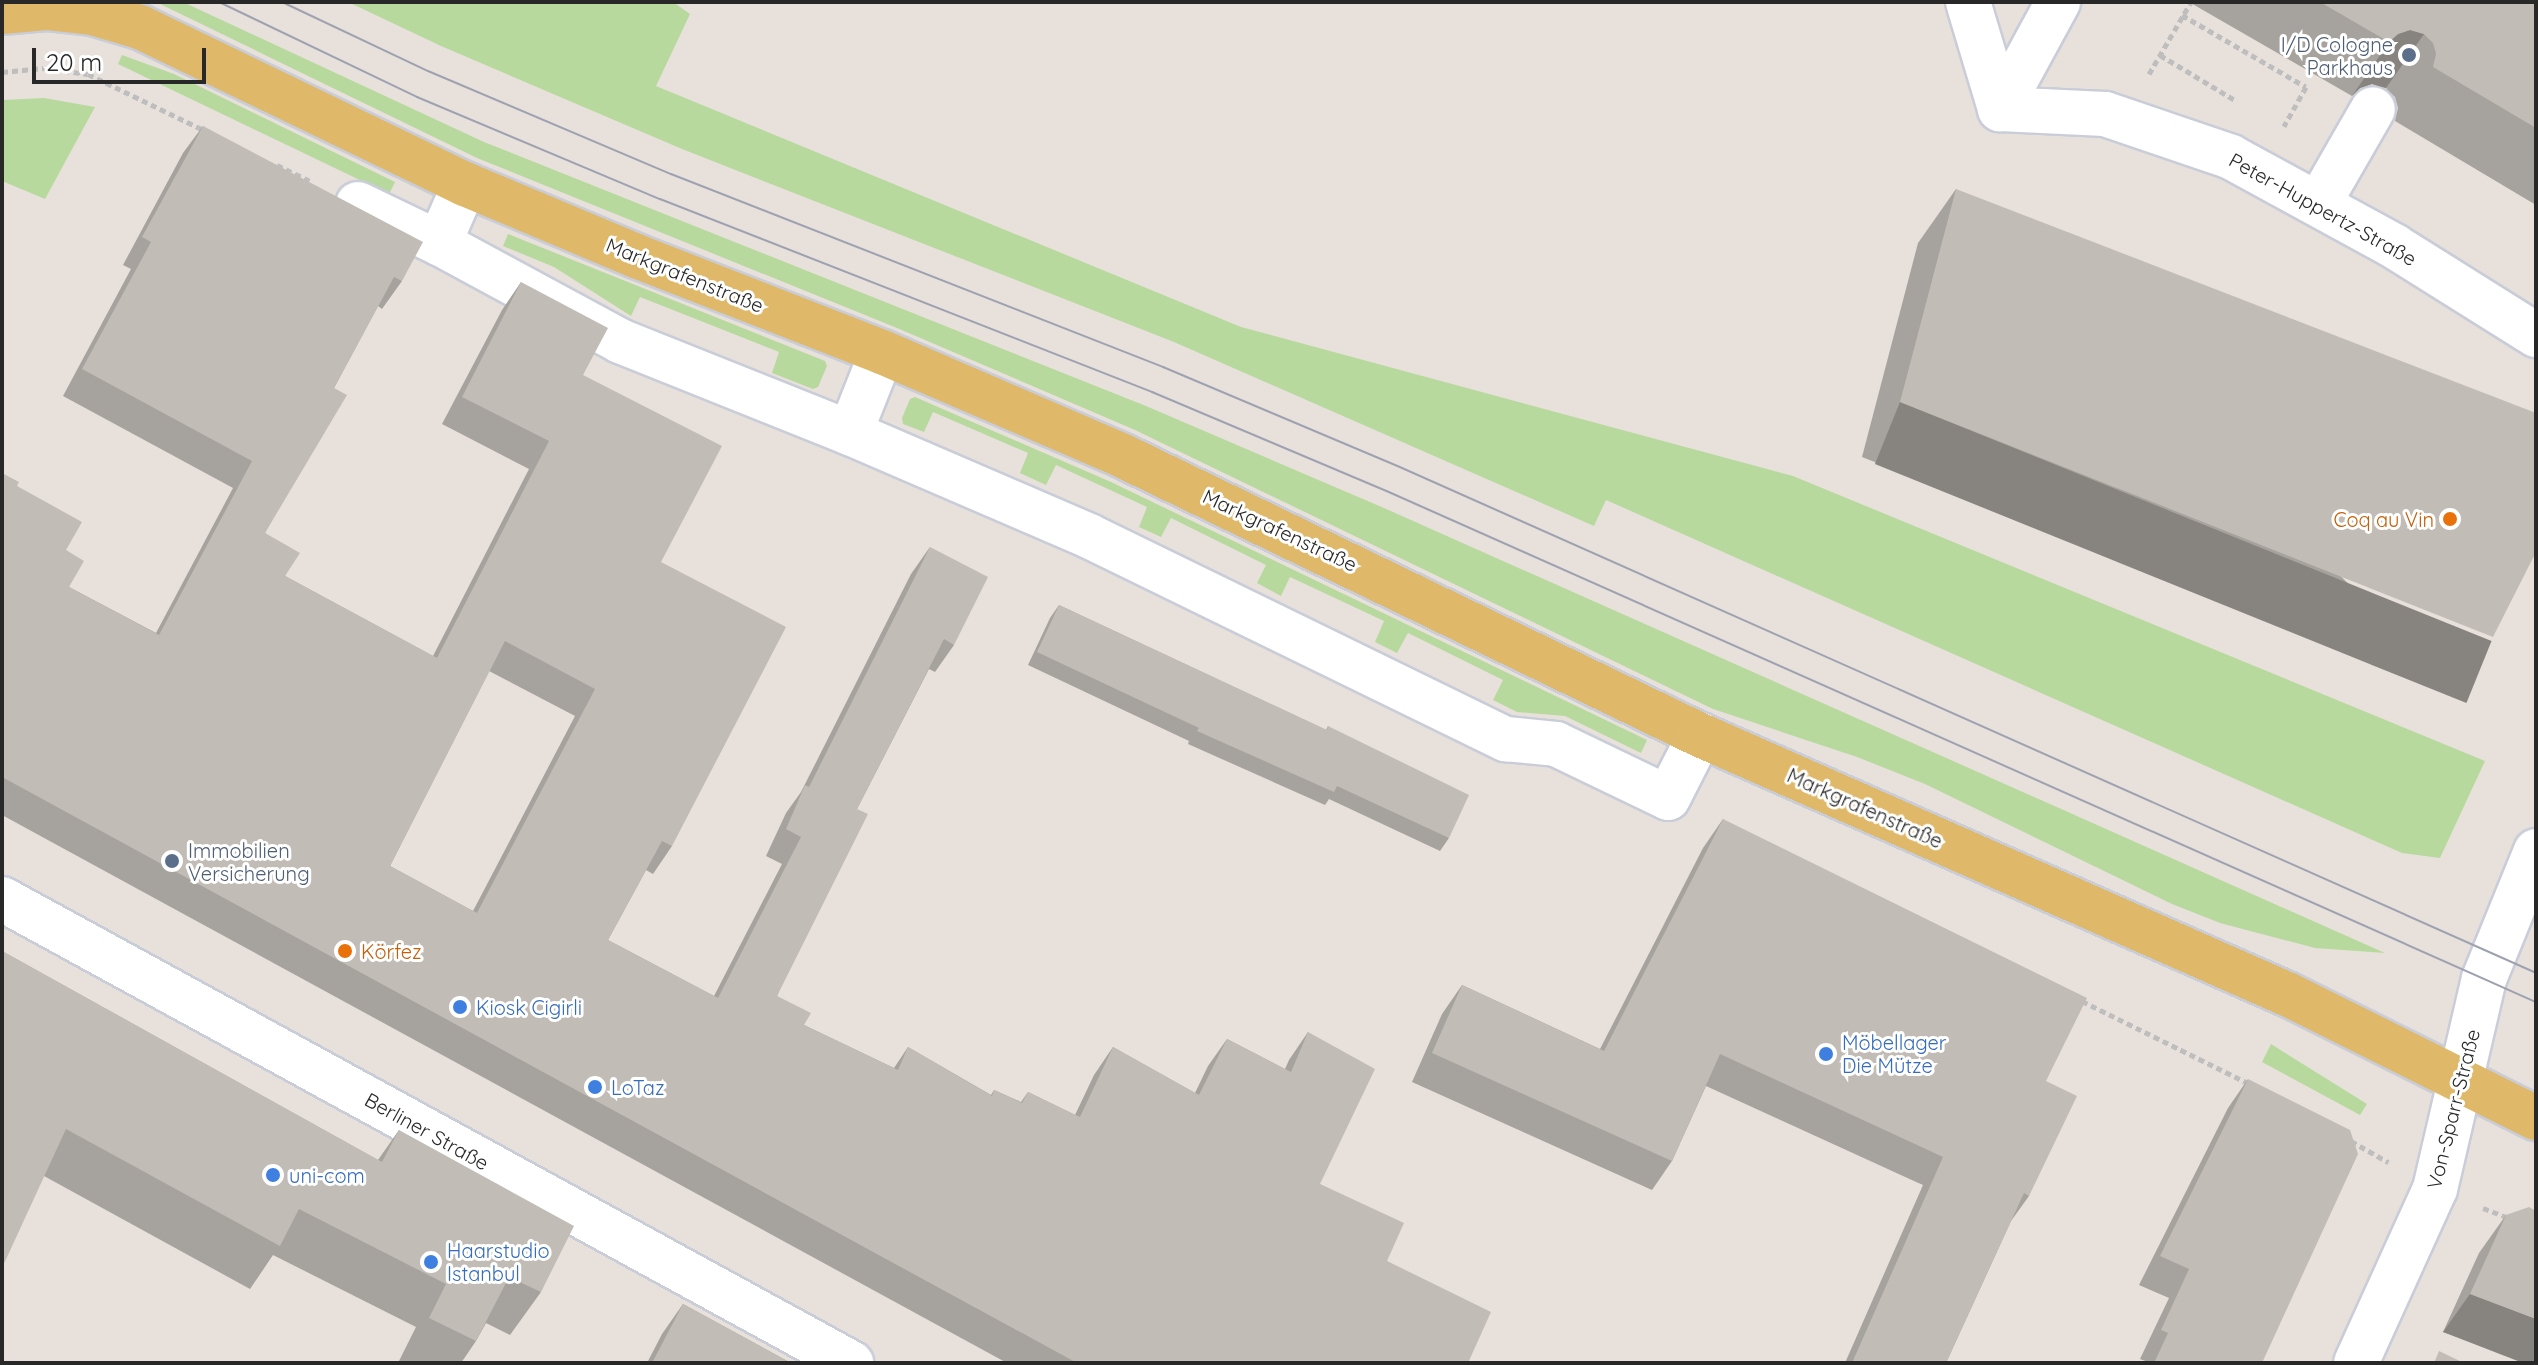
<!DOCTYPE html>
<html>
<head>
<meta charset="utf-8">
<style>
	body { margin:0 }
	#map { position:relative; width:2538px; height:1365px; overflow:hidden; background:#e8e1db; font-family:Quicksand,sans-serif }
	div>[style] { position:absolute }
	.green>* { inset:0; background:#b7d99d }
	.path>* { height:5px; margin-top:-2.5px; transform-origin:0; background:repeating-linear-gradient(90deg,#bebebe 0 6px,transparent 0 10px) }
	.roads { filter:drop-shadow(2px 0 #c9cdd8) drop-shadow(-2px 0 #c9cdd8) drop-shadow(0 2px #c9cdd8) drop-shadow(0 -2px #c9cdd8) }
	.minor>* { height:44px; margin:-22px; padding:0 22px; transform-origin:22px; border-radius:22px; background:#fff }
	.major>* { height:44px; margin:-22px; padding:0 22px; transform-origin:22px; border-radius:22px; background:#dfb969 }
	.tram>* { height:2px; margin:-1px; padding:0 1px; transform-origin:1px; border-radius:1px; background:#9ea2b0 }
	.wall>* { inset:0; background:#a6a29d }
	.shaded-wall>* { inset:0; background:#87847f; transform-origin:0 0 }
	.building>* { inset:0; background:#c1bcb6 }
	.dots>* { width:22px; height:22px; translate:-50% -50%; box-sizing:border-box; border:4px solid #fff; border-radius:50% }
	span { translate:-50% -50%; white-space:nowrap; text-align:center; line-height:1.15; -webkit-text-stroke:6px #fff; paint-order:stroke }
	.service-label { font-size:20px; color:#4e5e75 }
	.right { translate:-100% -50%; text-align:right }
	.left { translate:0 -50%; text-align:left }
	.street-label { font-size:20px; color:#282828 }
	.food-label { font-size:20px; color:#c56008 }
	.shop-label { font-size:20px; color:#366cbe }
	.frame { position:absolute; inset:0; border:4px solid #282828; pointer-events:none }
	.scale { position:absolute; left:32px; top:48px; width:174px; height:36px; box-sizing:border-box; border:4px solid #282828; border-top:0; padding-left:10px; font-size:24px; line-height:28px; white-space:nowrap; color:#282828; -webkit-text-stroke:6px #fff; paint-order:stroke }
</style>
</head>
<body>
<div id="map">
	<div class="green">
		<i style="clip-path:polygon(156px 2px,183px 2px,484px 142px,1146px 406px,1384px 508px,2385px 953px,2315px 948px,2220px 923px,2172px 904px,1925px 784px,1857px 757px,1713px 709px,1135px 430px,897px 328px,477px 158px)"></i>
		<i style="clip-path:polygon(348px 2px,673px 2px,690px 14px,656px 86px,1241px 327px,1793px 476px,2485px 761px,2440px 858px,2402px 853px,1606px 500px,1594px 526px,1174px 342px,682px 149px,441px 46px)"></i>
		<i style="clip-path:polygon(122px 55px,174px 74px,395px 182px,389px 194px,118px 64px)"></i>
		<i style="clip-path:polygon(44px 98px,95px 107px,45px 199px,2px 181px,2px 100px)"></i>
		<i style="clip-path:polygon(508px 234px,825px 361px,827px 366px,818px 387px,813px 389px,772px 373px,779px 352px,640px 297px,631px 316px,554px 267px,503px 246px)"></i>
		<i style="clip-path:polygon(915px 397px,1111px 482px,1647px 740px,1641px 753px,1565px 716px,1517px 712px,1493px 700px,1503px 680px,1408px 633px,1397px 653px,1375px 642px,1384px 621px,1290px 577px,1281px 596px,1257px 583px,1266px 565px,1171px 518px,1161px 537px,1139px 527px,1147px 507px,1056px 465px,1046px 485px,1020px 473px,1028px 453px,933px 412px,924px 432px,903px 424px,902px 418px,910px 399px)"></i>
		<i style="clip-path:polygon(2271px 1044px,2367px 1104px,2360px 1115px,2262px 1062px)"></i>
	</div>
	<div class="path">
		<i style="left:2182px;top:15px;width:143px;rotate:30.1deg"></i>
		<i style="left:2306px;top:87px;width:45px;rotate:119.4deg"></i>
		<i style="left:2160px;top:55px;width:87px;rotate:31deg"></i>
		<i style="left:2px;top:72px;width:42px;rotate:-5.4deg"></i>
		<i style="left:44px;top:68px;width:44px;rotate:7.8deg"></i>
		<i style="left:88px;top:74px;width:129px;rotate:25.8deg"></i>
		<i style="left:2149px;top:74px;width:83px;rotate:-59.7deg"></i>
		<i style="left:277px;top:165px;width:39px;rotate:26deg"></i>
		<i style="left:2082px;top:1001px;width:190px;rotate:26.3deg"></i>
		<i style="left:2351px;top:1141px;width:43px;rotate:29.6deg"></i>
		<i style="left:2483px;top:1208px;width:30px;rotate:21deg"></i>
	</div>
	<div class="roads">
		<div class="minor">
			<i style="left:1968px;top:2px;width:112px;rotate:73.3deg"></i>
			<i style="left:2000px;top:109px;width:105px;rotate:2.7deg"></i>
			<i style="left:2105px;top:114px;width:133px;rotate:18.8deg"></i>
			<i style="left:2231px;top:157px;width:186px;rotate:28.6deg"></i>
			<i style="left:2394px;top:246px;width:168px;rotate:32.1deg"></i>
			<i style="left:2000px;top:109px;width:122px;rotate:-61.5deg"></i>
			<i style="left:2319px;top:203px;width:108px;rotate:-60.1deg"></i>
			<i style="left:358px;top:204px;width:90px;rotate:25.7deg"></i>
			<i style="left:439px;top:243px;width:206px;rotate:28.4deg"></i>
			<i style="left:620px;top:341px;width:248px;rotate:21.8deg"></i>
			<i style="left:850px;top:433px;width:260px;rotate:23.3deg"></i>
			<i style="left:1089px;top:536px;width:464px;rotate:26deg"></i>
			<i style="left:1506px;top:739px;width:50px;rotate:5.7deg"></i>
			<i style="left:1556px;top:744px;width:124px;rotate:25.7deg"></i>
			<i style="left:1668px;top:798px;width:71px;rotate:-63.1deg"></i>
			<i style="left:439px;top:243px;width:64px;rotate:-66.2deg"></i>
			<i style="left:850px;top:433px;width:87px;rotate:-68.4deg"></i>
			<i style="left:2px;top:899px;width:968px;rotate:28.66deg"></i>
			<i style="left:2356px;top:1363px;width:191px;rotate:-65.6deg"></i>
			<i style="left:2435px;top:1189px;width:216px;rotate:-76.9deg"></i>
			<i style="left:2484px;top:979px;width:138px;rotate:-67.9deg"></i>
		</div>
		<div class="major">
			<i style="left:2px;top:12px;width:44px;rotate:-5.2deg"></i>
			<i style="left:46px;top:8px;width:46px;rotate:6.2deg"></i>
			<i style="left:92px;top:13px;width:50px;rotate:16.3deg"></i>
			<i style="left:140px;top:27px;width:361px;rotate:25.8deg"></i>
			<i style="left:465px;top:184px;width:186px;rotate:22.8deg"></i>
			<i style="left:636px;top:256px;width:264px;rotate:21.3deg"></i>
			<i style="left:882px;top:352px;width:262px;rotate:23.3deg"></i>
			<i style="left:1123px;top:456px;width:641px;rotate:25.81deg"></i>
			<i style="left:1700px;top:735px;width:644px;rotate:23.82deg"></i>
			<i style="left:2289px;top:995px;width:276px;rotate:26.5deg"></i>
		</div>
	</div>
	<div class="tram">
		<i style="left:219px;top:2px;width:220px;rotate:25.6deg"></i>
		<i style="left:417px;top:97px;width:264px;rotate:22.8deg"></i>
		<i style="left:660px;top:199px;width:529px;rotate:21.42deg"></i>
		<i style="left:1152px;top:392px;width:259px;rotate:22.9deg"></i>
		<i style="left:1391px;top:493px;width:1253px;rotate:23.97deg"></i>
		<i style="left:282px;top:2px;width:161px;rotate:25.3deg"></i>
		<i style="left:428px;top:71px;width:264px;rotate:23deg"></i>
		<i style="left:671px;top:174px;width:529px;rotate:21.42deg"></i>
		<i style="left:1163px;top:367px;width:259px;rotate:22.9deg"></i>
		<i style="left:1402px;top:468px;width:1241px;rotate:24deg"></i>
	</div>
	<div class="wall">
		<i style="clip-path:polygon(2189px 2px,2536px 2px,2536px 205px,2395px 121px,2398px 108px,2395px 97px,2386px 88px,2372px 84px,2360px 88px,2352px 96px)"></i>
		<i style="clip-path:polygon(evenodd,203px 126px,402px 281px,382px 309px,378px 306px,334px 388px,265px 533px,285px 576px,433px 656px,529px 469px,442px 424px,502px 310px,521px 282px,583px 375px,661px 562px,672px 846px,653px 874px,646px 870px,608px 940px,714px 996px,782px 864px,766px 856px,786px 813px,801px 792px,911px 574px,930px 547px,954px 645px,935px 672px,929px 669px,857px 809px,777px 996px,804px 1025px,894px 1068px,908px 1047px,991px 1095px,994px 1090px,1021px 1102px,1028px 1092px,1075px 1115px,1094px 1075px,1113px 1047px,1195px 1093px,1208px 1066px,1227px 1039px,1285px 1069px,1289px 1060px,1308px 1032px,1320px 1184px,1387px 1261px,1468px 1363px,1007px 1363px,2px 815px,2px 473px,17px 486px,66px 550px,69px 587px,156px 633px,233px 488px,63px 396px,131px 269px,123px 265px,183px 153px,203px 126px,489px 671px,575px 716px,473px 911px,390px 866px,489px 671px)"></i>
		<i style="clip-path:polygon(1956px 189px,2455px 691px,1862px 457px,1918px 243px)"></i>
		<i style="clip-path:polygon(1059px 605px,1326px 730px,1328px 726px,1449px 838px,1440px 851px,1329px 799px,1325px 805px,1188px 744px,1189px 741px,1028px 665px,1050px 618px)"></i>
		<i style="clip-path:polygon(1723px 819px,2046px 1081px,2029px 1196px,2011px 1221px,1946px 1363px,1845px 1363px,1923px 1185px,1706px 1086px,1672px 1161px,1652px 1190px,1412px 1082px,1442px 1014px,1462px 985px,1600px 1049px,1703px 848px)"></i>
		<i style="clip-path:polygon(2px 951px,378px 1160px,399px 1130px,541px 1292px,510px 1335px,486px 1323px,476px 1341px,461px 1363px,403px 1363px,399px 1361px,416px 1327px,273px 1255px,250px 1289px,44px 1176px)"></i>
		<i style="clip-path:polygon(2248px 1079px,2262px 1363px,2147px 1363px,2148px 1362px,2140px 1359px,2169px 1298px,2139px 1285px,2228px 1108px)"></i>
		<i style="clip-path:polygon(2536px 1211px,2536px 1362px,2535px 1363px,2443px 1332px,2479px 1253px,2506px 1215px)"></i>
		<i style="clip-path:polygon(683px 1304px,791px 1363px,647px 1363px,662px 1334px)"></i>
	</div>
	<div class="shaded-wall">
		<i style="clip-path:polygon(2410px 30px,2424px 34px,2386px 88px,2372px 84px,2360px 88px,2352px 96px,2389px 42px,2398px 34px)"></i>
		<i style="left:1900px;top:402px;width:638px;height:67px;rotate:22deg"></i>
		<i style="clip-path:polygon(2470px 1294px,2536px 1319px,2536px 1362px,2535px 1363px,2523px 1363px,2443px 1332px)"></i>
	</div>
	<div class="building">
		<i style="clip-path:polygon(2320px 2px,2536px 2px,2536px 128px,2433px 67px,2436px 54px,2433px 43px,2424px 34px,2410px 30px,2398px 34px,2389px 42px)"></i>
		<i style="clip-path:polygon(evenodd,203px 126px,423px 242px,402px 281px,394px 277px,334px 388px,347px 395px,265px 533px,300px 553px,285px 576px,437px 658px,549px 441px,462px 397px,521px 282px,608px 328px,583px 375px,722px 446px,661px 562px,786px 627px,672px 846px,662px 841px,608px 940px,718px 998px,801px 837px,786px 829px,805px 785px,809px 787px,930px 547px,988px 577px,954px 645px,944px 639px,857px 809px,868px 814px,777px 996px,811px 1013px,804px 1025px,898px 1070px,908px 1047px,992px 1096px,994px 1090px,1022px 1103px,1028px 1092px,1080px 1117px,1113px 1047px,1199px 1095px,1227px 1039px,1291px 1072px,1308px 1032px,1375px 1069px,1320px 1184px,1404px 1223px,1387px 1261px,1491px 1312px,1468px 1363px,1077px 1363px,2px 777px,2px 473px,19px 482px,17px 486px,82px 522px,66px 550px,84px 561px,69px 587px,159px 635px,252px 461px,82px 369px,151px 242px,142px 237px,203px 126px,505px 641px,595px 689px,477px 913px,390px 866px,505px 641px)"></i>
		<i style="clip-path:polygon(1956px 189px,2536px 413px,2536px 552px,2493px 637px,1900px 402px)"></i>
		<i style="clip-path:polygon(1059px 605px,1327px 730px,1328px 726px,1469px 795px,1449px 838px,1337px 786px,1334px 792px,1197px 731px,1199px 728px,1037px 652px)"></i>
		<i style="clip-path:polygon(1723px 819px,2087px 998px,2046px 1081px,2077px 1096px,2029px 1196px,2024px 1193px,1946px 1363px,1852px 1363px,1943px 1157px,1720px 1054px,1672px 1161px,1432px 1053px,1462px 985px,1604px 1051px)"></i>
		<i style="clip-path:polygon(2px 951px,382px 1162px,399px 1130px,574px 1226px,541px 1292px,509px 1277px,476px 1341px,429px 1318px,446px 1284px,299px 1209px,280px 1246px,66px 1129px,2px 1268px)"></i>
		<i style="clip-path:polygon(2248px 1079px,2350px 1130px,2358px 1154px,2262px 1363px,2154px 1363px,2168px 1333px,2161px 1330px,2189px 1269px,2160px 1256px)"></i>
		<i style="clip-path:polygon(2529px 1207px,2536px 1211px,2536px 1319px,2470px 1294px,2506px 1215px)"></i>
		<i style="clip-path:polygon(683px 1304px,791px 1363px,652px 1363px)"></i>
		<i style="clip-path:polygon(2439px 1351px,2464px 1363px,2434px 1363px)"></i>
	</div>
	<div class="dots">
		<i style="left:2409px;top:55px;background:#5c6f8a"></i>
		<i style="left:2450px;top:519px;background:#e8710a"></i>
		<i style="left:172px;top:861px;background:#5c6f8a"></i>
		<i style="left:345px;top:951px;background:#e8710a"></i>
		<i style="left:460px;top:1007px;background:#3f7fe0"></i>
		<i style="left:1826px;top:1054px;background:#3f7fe0"></i>
		<i style="left:595px;top:1087px;background:#3f7fe0"></i>
		<i style="left:273px;top:1175px;background:#3f7fe0"></i>
		<i style="left:431px;top:1262px;background:#3f7fe0"></i>
	</div>
	<div class="service-label">
		<span class="right" style="left:2393px;top:56px">I/D Cologne<br>Parkhaus</span>
		<span class="left" style="left:188px;top:862px">Immobilien<br>Versicherung</span>
	</div>
	<div class="street-label">
		<span style="left:2323px;top:209px;rotate:29deg">Peter-Huppertz-Straße</span>
		<span style="left:685px;top:275px;rotate:22deg">Markgrafenstraße</span>
		<span style="left:1280px;top:530px;rotate:25deg">Markgrafenstraße</span>
		<span style="left:1865px;top:808px;rotate:24deg">Markgrafenstraße</span>
		<span style="left:2453px;top:1109px;rotate:-76deg">Von-Sparr-Straße</span>
		<span style="left:427px;top:1131px;rotate:29deg">Berliner Straße</span>
	</div>
	<div class="food-label">
		<span class="right" style="left:2434px;top:519px">Coq au Vin</span>
		<span class="left" style="left:361px;top:951px">Körfez</span>
	</div>
	<div class="shop-label">
		<span class="left" style="left:476px;top:1007px">Kiosk Cigirli</span>
		<span class="left" style="left:1842px;top:1054px">Möbellager<br>Die Mütze</span>
		<span class="left" style="left:611px;top:1087px">LoTaz</span>
		<span class="left" style="left:289px;top:1175px">uni-com</span>
		<span class="left" style="left:447px;top:1262px">Haarstudio<br>Istanbul</span>
	</div>
	<div class="frame"></div>
	<div class="scale">20 m</div>
</div>
</body>
</html>
